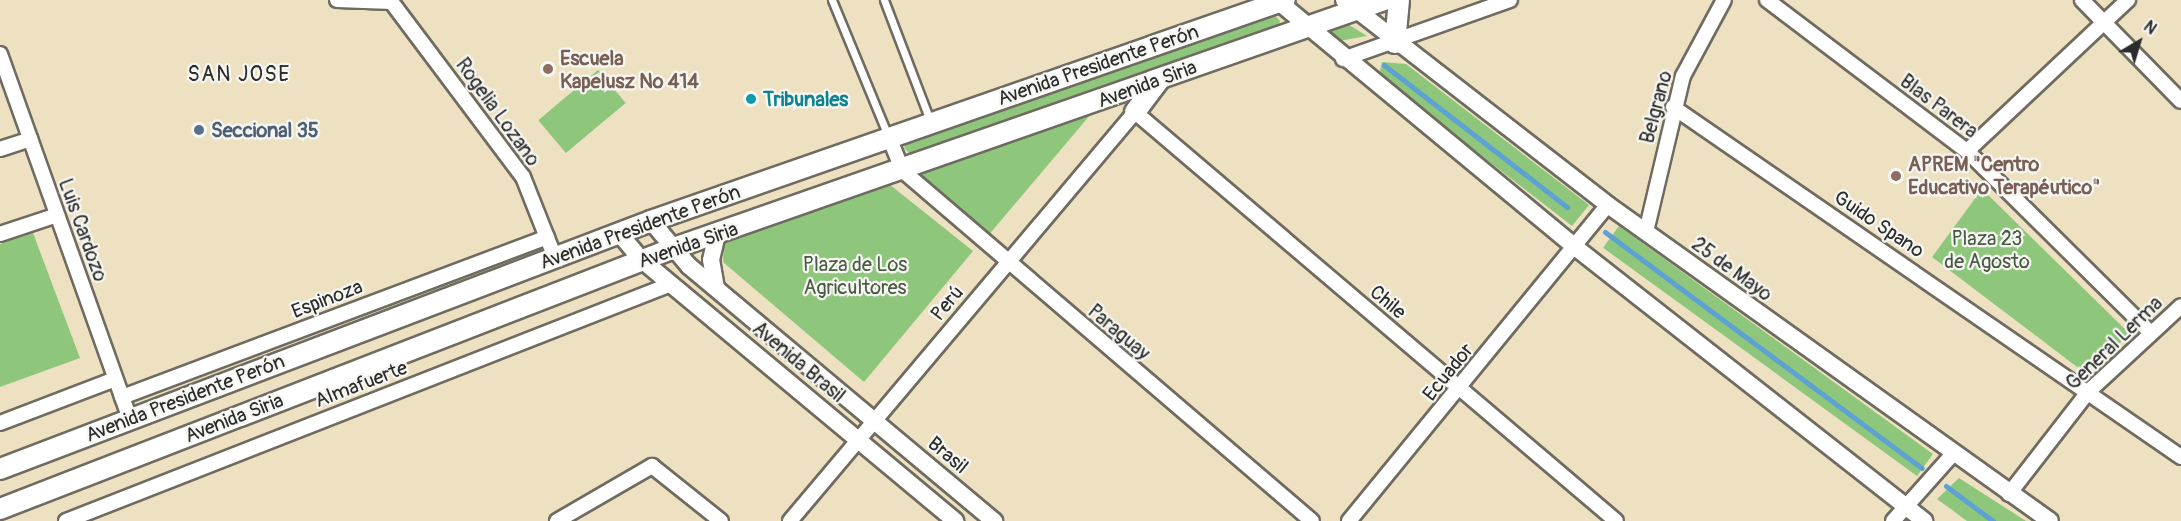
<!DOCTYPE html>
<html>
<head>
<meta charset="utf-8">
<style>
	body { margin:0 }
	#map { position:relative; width:2181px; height:521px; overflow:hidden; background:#ede1c2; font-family:Pangolin,sans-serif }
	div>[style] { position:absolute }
	.green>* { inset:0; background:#8ec77b; transform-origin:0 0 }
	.stream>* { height:5px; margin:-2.5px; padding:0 2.5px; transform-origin:2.5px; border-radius:2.5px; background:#5ea2d3 }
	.roads { filter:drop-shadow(2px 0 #6f6b60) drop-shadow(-2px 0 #6f6b60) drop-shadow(0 2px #6f6b60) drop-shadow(0 -2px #6f6b60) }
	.service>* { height:7px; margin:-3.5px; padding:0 3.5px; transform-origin:3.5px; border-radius:3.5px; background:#fff }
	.minor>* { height:14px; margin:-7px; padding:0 7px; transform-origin:7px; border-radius:7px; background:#fff }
	.tertiary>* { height:16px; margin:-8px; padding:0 8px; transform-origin:8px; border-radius:8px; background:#fff }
	.secondary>* { height:20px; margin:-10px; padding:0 10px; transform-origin:10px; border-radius:10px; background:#fff }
	.dots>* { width:16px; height:16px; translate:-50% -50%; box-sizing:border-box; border:3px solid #f6f6f2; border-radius:50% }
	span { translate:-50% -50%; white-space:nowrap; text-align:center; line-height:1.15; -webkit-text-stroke:4.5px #f6f6f2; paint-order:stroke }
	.education-label { font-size:20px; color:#785e54; font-weight:700 }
	.left { translate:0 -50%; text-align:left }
	.street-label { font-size:20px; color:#2b2b2b }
	.culture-label { font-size:20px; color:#0d838f; font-weight:700 }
	.service-label { font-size:20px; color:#4e5e75; font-weight:700 }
	.park-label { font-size:20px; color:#495a43 }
	.neighbourhood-label { font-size:21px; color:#2b2b2b; letter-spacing:1.5px }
	.north { position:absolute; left:2109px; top:12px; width:60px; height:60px; -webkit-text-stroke:4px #f6f6f2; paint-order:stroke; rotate:38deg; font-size:16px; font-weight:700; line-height:24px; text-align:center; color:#2b2b2b }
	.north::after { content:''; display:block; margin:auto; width:21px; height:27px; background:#2b2b2b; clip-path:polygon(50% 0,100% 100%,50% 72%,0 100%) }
</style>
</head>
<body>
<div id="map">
	<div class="green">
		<i style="clip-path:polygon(1273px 13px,1280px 21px,1277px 29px,912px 156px,904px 148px,907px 141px)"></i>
		<i style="clip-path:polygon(1346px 23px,1367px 36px,1339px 41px,1324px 31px)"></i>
		<i style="clip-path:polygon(1382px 62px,1406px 64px,1589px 205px,1572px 226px,1379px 76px)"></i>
		<i style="left:598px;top:70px;width:43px;height:78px;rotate:50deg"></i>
		<i style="clip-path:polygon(1091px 114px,987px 237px,917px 176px)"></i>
		<i style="clip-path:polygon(889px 184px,973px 251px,864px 382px,723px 262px,724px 242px)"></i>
		<i style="clip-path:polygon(1982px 189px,2130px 334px,2085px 373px,1932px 257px)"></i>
		<i style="left:1619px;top:226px;width:388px;height:27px;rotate:36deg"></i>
		<i style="clip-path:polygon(33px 233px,80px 358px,0 387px,0 244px)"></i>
		<i style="clip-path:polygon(1959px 478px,2026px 521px,1967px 521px,1937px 499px)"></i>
	</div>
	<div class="stream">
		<i style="left:1384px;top:65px;width:232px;rotate:37.8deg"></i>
		<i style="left:1605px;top:232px;width:395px;rotate:36.7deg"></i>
		<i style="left:1946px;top:486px;width:59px;rotate:36.7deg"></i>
	</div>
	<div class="roads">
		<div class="service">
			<i style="left:832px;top:0;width:147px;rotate:67.6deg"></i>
			<i style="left:884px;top:0;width:132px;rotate:69.1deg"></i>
		</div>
		<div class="minor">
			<i style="left:337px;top:0;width:55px;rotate:2.1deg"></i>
			<i style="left:390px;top:0;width:221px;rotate:53.1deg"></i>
			<i style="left:523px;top:177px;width:87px;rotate:68.4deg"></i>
			<i style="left:1767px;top:0;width:251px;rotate:37.1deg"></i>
			<i style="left:1967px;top:151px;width:259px;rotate:44.7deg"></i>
			<i style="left:2082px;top:0;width:141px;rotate:45.6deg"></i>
			<i style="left:0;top:54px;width:387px;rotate:70.4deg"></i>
			<i style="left:1343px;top:59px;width:177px;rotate:-19.5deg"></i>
			<i style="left:1673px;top:107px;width:617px;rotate:34.57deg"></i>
			<i style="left:889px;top:137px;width:37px;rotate:68deg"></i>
			<i style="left:903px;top:171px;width:538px;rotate:40.56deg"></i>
			<i style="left:0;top:149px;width:32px;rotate:-18deg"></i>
			<i style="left:1967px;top:151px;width:221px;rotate:-43.2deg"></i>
			<i style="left:1646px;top:232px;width:160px;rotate:-76.7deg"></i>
			<i style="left:1683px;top:76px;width:86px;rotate:-61.7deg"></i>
			<i style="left:0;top:234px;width:60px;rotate:-18.4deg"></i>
			<i style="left:122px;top:397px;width:454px;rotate:-20.6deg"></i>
			<i style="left:0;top:423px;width:123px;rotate:-20.9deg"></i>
			<i style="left:2009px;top:494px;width:130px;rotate:-52.2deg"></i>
			<i style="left:2089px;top:391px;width:125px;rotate:-42.7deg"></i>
			<i style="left:66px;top:521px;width:650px;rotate:-21.39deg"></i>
			<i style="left:557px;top:521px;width:110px;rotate:-30.1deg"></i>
			<i style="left:652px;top:466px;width:88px;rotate:38.6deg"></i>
			<i style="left:790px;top:521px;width:535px;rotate:-49.85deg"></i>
			<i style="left:1135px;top:112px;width:631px;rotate:40.37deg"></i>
			<i style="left:1349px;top:521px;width:409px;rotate:-50.7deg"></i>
			<i style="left:1893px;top:521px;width:89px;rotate:-48.2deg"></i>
		</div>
		<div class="tertiary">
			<i style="left:1344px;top:0;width:334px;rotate:37.8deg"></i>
			<i style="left:1608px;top:205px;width:543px;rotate:35.56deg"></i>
			<i style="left:1279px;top:2px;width:384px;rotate:39.6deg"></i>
			<i style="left:1575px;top:247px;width:444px;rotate:38.1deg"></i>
			<i style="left:651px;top:221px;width:59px;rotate:49.8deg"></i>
			<i style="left:689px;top:266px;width:398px;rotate:39.9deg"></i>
			<i style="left:619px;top:233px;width:35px;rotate:50deg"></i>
			<i style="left:642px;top:260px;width:408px;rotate:39.8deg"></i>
			<i style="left:716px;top:288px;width:28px;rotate:-100deg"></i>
			<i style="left:711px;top:260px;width:26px;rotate:-77deg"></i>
		</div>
		<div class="secondary">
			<i style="left:1395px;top:43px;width:43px;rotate:-84.7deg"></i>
			<i style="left:1135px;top:112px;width:40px;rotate:-53deg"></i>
			<i style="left:0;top:469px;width:697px;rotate:-20.85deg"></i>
			<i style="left:651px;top:221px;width:671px;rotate:-19.22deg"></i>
			<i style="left:0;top:509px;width:723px;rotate:-21.17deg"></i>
			<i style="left:674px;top:248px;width:752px;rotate:-19.25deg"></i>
		</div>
	</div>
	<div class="dots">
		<i style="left:548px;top:69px;background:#8d6e63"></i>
		<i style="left:751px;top:99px;background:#0f9aa8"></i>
		<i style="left:199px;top:130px;background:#5c6f8a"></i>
		<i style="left:1896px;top:176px;background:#8d6e63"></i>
	</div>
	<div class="education-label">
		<span class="left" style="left:560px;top:70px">Escuela<br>Kapelusz Nº 414</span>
		<span class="left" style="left:1908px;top:176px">APREM "Centro<br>Educativo Terapéutico"</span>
	</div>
	<div class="street-label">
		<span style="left:1098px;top:65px;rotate:-19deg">Avenida Presidente Perón</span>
		<span style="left:1147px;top:84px;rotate:-20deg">Avenida Siria</span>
		<span style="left:1939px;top:106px;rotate:37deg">Blas Parera</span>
		<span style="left:1656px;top:107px;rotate:-75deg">Belgrano</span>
		<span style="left:498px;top:112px;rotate:54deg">Rogelia Lozano</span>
		<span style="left:1879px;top:224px;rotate:34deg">Guido Spano</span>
		<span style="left:640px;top:227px;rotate:-20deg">Avenida Presidente Perón</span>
		<span style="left:83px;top:230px;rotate:70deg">Luis Cardozo</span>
		<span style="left:688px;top:245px;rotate:-19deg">Avenida Siria</span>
		<span style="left:1732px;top:269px;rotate:36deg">25 de Mayo</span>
		<span style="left:327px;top:299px;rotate:-21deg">Espinoza</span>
		<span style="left:1388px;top:302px;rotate:40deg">Chile</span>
		<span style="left:947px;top:303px;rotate:-50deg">Perú</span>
		<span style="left:1119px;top:332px;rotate:40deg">Paraguay</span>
		<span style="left:2114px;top:343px;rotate:-44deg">General Lerma</span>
		<span style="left:799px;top:362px;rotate:40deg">Avenida Brasil</span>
		<span style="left:1448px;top:372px;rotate:-51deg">Ecuador</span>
		<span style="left:361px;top:384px;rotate:-21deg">Almafuerte</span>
		<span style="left:185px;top:398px;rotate:-21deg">Avenida Presidente Perón</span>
		<span style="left:234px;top:418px;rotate:-21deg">Avenida Siria</span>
		<span style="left:948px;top:455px;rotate:40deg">Brasil</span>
	</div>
	<div class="culture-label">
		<span class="left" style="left:763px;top:99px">Tribunales</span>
	</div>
	<div class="service-label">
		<span class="left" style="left:211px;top:130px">Seccional 35</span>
	</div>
	<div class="park-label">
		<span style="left:1987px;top:250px">Plaza 23<br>de Agosto</span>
		<span style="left:855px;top:276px">Plaza de Los<br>Agricultores</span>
	</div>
	<div class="neighbourhood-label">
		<span style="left:239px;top:75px">SAN JOSE</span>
	</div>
	<div class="north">N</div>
</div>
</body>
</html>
